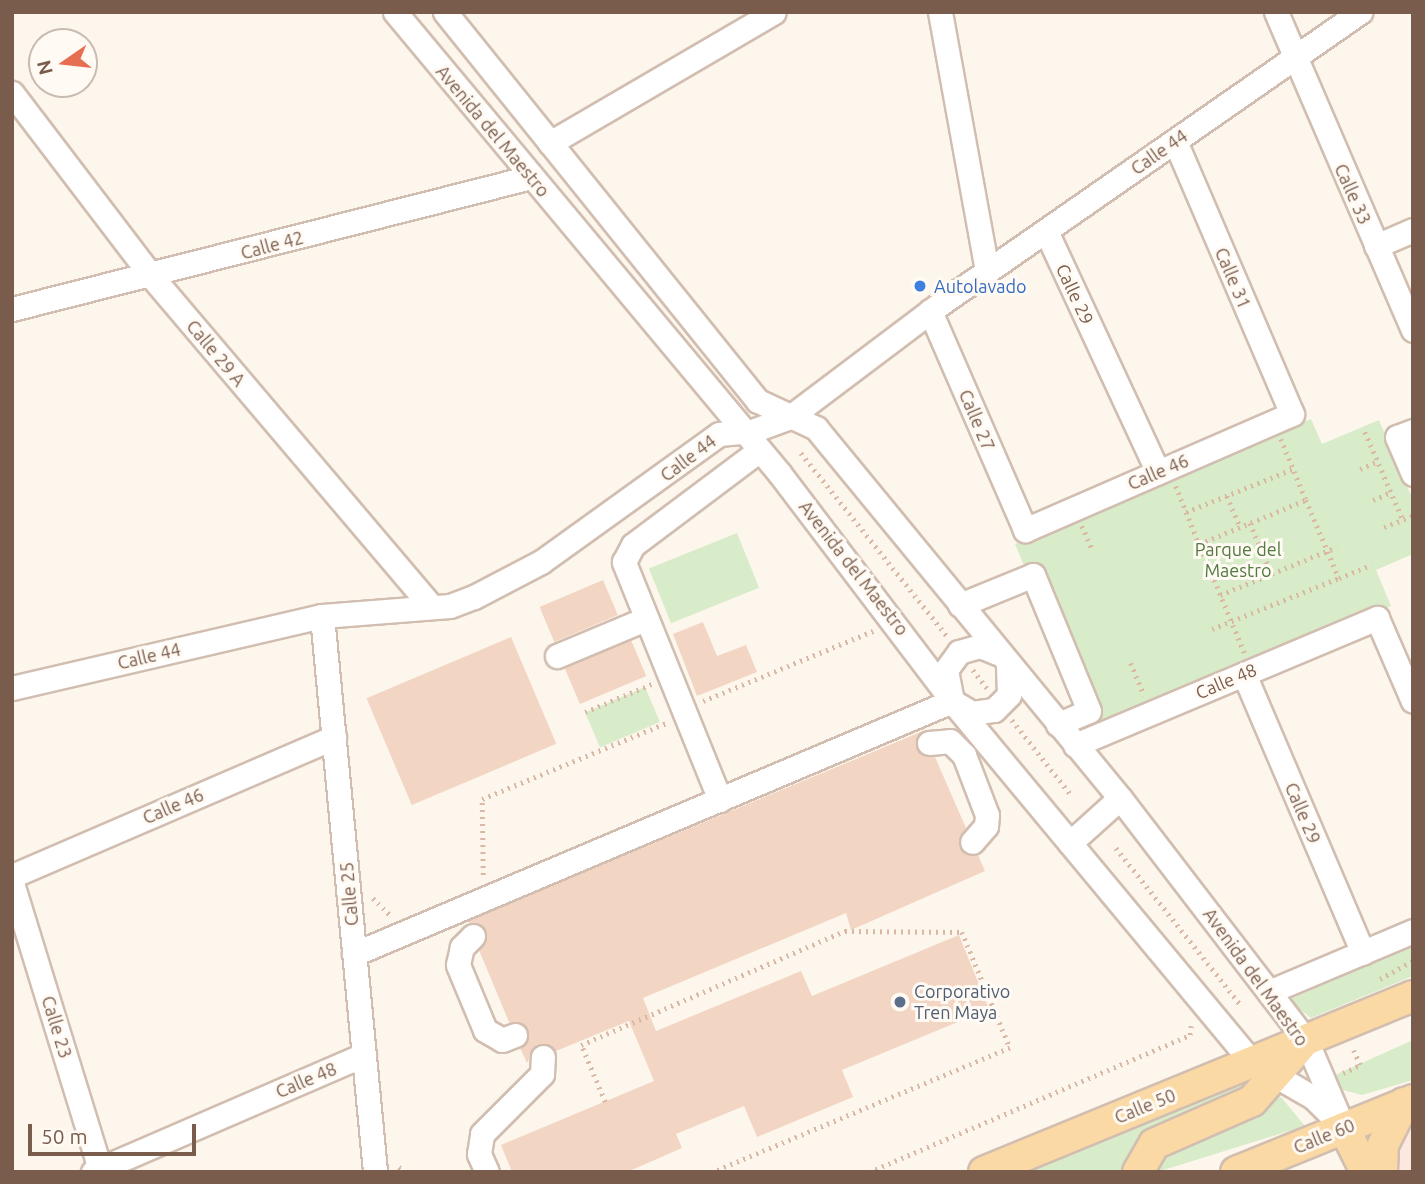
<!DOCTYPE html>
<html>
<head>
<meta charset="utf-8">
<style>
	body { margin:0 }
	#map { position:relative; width:1425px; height:1184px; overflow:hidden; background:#fdf6ec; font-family:Ubuntu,sans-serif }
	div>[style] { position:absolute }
	.commercial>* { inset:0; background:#fde8e0 }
	.green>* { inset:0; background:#d8ecc9; transform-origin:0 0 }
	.building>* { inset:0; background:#f3d5c3; transform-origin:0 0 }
	.path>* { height:4.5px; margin-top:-2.25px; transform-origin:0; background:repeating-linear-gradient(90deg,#d9b8a5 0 2px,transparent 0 7px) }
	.roads { filter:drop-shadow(2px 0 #d1beb0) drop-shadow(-2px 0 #d1beb0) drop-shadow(0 2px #d1beb0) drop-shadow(0 -2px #d1beb0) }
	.minor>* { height:23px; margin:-11.5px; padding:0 11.5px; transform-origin:11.5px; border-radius:11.5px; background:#fff }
	.major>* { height:30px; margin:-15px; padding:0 15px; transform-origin:15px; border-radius:15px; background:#fbd9a5 }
	.dots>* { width:19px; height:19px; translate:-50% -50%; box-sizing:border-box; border:4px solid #fffaf3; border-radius:50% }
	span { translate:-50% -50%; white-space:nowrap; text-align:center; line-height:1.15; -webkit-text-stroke:6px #fffaf3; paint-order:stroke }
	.street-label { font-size:18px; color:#7a5c4d }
	.shop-label { font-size:18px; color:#366cbe }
	.left { translate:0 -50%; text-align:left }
	.park-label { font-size:18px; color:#537a41 }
	.service-label { font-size:18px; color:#4e5e75 }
	.frame { position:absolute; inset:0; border:14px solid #7a5c4d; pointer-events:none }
	.north { position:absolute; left:28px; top:28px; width:70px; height:70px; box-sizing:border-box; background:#fffaf3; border:2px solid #cabbb1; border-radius:50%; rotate:256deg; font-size:19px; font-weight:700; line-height:28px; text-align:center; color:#7a5c4d }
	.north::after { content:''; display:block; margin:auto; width:24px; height:32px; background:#e76f51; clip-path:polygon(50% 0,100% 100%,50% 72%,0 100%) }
	.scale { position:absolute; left:28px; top:1124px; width:168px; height:32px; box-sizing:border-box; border:4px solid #7a5c4d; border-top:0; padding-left:9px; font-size:21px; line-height:24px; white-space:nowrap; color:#7a5c4d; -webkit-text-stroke:5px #fffaf3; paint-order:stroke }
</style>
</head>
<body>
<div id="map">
	<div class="commercial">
		<i style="clip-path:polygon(1413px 1100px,1413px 1172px,1382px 1172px)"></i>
	</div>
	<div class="green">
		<i style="clip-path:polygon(1311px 419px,1322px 444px,1379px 420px,1413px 500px,1413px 554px,1376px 570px,1391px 606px,1094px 731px,1015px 544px)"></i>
		<i style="left:737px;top:533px;width:59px;height:95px;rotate:68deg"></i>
		<i style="left:645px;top:687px;width:38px;height:65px;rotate:67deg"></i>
		<i style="clip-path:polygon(1413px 946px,1413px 976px,1311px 1018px,1288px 1000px)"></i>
		<i style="clip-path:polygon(1413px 1040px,1413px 1080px,1362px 1095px,1339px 1089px,1335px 1075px)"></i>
		<i style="clip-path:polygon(1236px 1081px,1244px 1082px,1242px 1092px,1147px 1131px,1122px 1172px,1019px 1172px)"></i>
		<i style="clip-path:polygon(1281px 1097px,1305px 1126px,1157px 1172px,1166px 1146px)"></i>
	</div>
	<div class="building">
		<i style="left:603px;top:580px;width:38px;height:69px;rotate:67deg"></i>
		<i style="clip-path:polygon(703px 622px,717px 656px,746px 645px,757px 672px,697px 696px,673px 634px)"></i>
		<i style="left:511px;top:637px;width:116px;height:157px;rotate:67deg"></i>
		<i style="left:631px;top:640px;width:39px;height:72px;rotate:67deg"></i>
		<i style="clip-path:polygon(923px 731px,917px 751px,935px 757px,966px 828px,959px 847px,978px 855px,985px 871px,851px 930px,846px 913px,643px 998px,656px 1031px,801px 971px,812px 996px,959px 935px,989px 1009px,842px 1070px,853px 1097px,757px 1137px,744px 1106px,676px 1134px,682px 1148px,627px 1172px,512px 1172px,501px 1145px,654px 1081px,629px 1021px,556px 1051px,537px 1044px,527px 1063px,520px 1048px,528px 1029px,509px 1022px,479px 950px,486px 932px,467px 921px)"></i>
	</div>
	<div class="path">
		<i style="left:1365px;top:432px;width:96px;rotate:66.6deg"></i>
		<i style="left:1281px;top:439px;width:66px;rotate:67.7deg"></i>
		<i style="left:801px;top:453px;width:236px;rotate:51.4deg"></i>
		<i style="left:1360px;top:469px;width:21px;rotate:-23deg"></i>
		<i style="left:1176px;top:486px;width:62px;rotate:68.4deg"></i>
		<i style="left:1227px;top:496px;width:34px;rotate:67deg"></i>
		<i style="left:1373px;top:500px;width:20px;rotate:-24deg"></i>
		<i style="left:1186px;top:512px;width:115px;rotate:-21.9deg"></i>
		<i style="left:1250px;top:523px;width:56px;rotate:67.1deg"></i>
		<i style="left:1082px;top:526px;width:27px;rotate:66deg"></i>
		<i style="left:1384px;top:527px;width:31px;rotate:-21deg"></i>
		<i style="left:1220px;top:595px;width:126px;rotate:-22.3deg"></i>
		<i style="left:1212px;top:629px;width:137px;rotate:-21.9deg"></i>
		<i style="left:1244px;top:653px;width:118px;rotate:-112.4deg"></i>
		<i style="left:1199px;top:544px;width:116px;rotate:-22.4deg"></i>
		<i style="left:1306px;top:500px;width:85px;rotate:67.1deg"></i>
		<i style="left:1339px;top:578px;width:35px;rotate:-22deg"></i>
		<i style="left:1131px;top:663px;width:35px;rotate:68deg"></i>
		<i style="left:973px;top:670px;width:23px;rotate:52deg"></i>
		<i style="left:703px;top:701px;width:184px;rotate:-22.4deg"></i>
		<i style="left:585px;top:712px;width:73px;rotate:-22.7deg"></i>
		<i style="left:1012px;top:720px;width:97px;rotate:51.7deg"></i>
		<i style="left:1116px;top:848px;width:201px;rotate:51.5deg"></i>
		<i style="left:483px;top:875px;width:76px;rotate:-90.8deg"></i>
		<i style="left:482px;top:799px;width:199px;rotate:-22.4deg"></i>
		<i style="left:373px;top:898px;width:25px;rotate:45deg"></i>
		<i style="left:1380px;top:979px;width:38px;rotate:-29deg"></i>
		<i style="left:1343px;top:1073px;width:19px;rotate:-25deg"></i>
		<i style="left:1360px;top:1065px;width:19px;rotate:-115deg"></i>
		<i style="left:605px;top:1102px;width:62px;rotate:-112.8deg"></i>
		<i style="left:581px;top:1045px;width:288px;rotate:-23.4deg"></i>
		<i style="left:845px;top:931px;width:117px;rotate:0.5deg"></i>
		<i style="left:962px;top:932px;width:126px;rotate:67.5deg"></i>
		<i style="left:1010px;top:1048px;width:322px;rotate:157.3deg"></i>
		<i style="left:399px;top:1167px;width:9px;rotate:36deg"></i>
		<i style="left:869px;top:1172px;width:349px;rotate:-23.1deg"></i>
		<i style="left:1190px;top:1035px;width:9px;rotate:-84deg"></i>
	</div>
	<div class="roads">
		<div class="minor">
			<i style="left:395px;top:12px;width:601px;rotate:50.19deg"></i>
			<i style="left:780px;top:474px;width:285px;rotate:52.8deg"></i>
			<i style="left:952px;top:701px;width:469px;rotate:50.3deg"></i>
			<i style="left:1252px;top:1062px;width:72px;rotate:30.1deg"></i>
			<i style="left:1314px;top:1098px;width:42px;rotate:45deg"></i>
			<i style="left:445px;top:12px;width:499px;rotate:51.2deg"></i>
			<i style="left:758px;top:401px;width:64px;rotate:25deg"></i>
			<i style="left:816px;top:428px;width:479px;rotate:50.6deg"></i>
			<i style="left:1120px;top:798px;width:305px;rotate:52.5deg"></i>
			<i style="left:1306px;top:1040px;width:82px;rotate:66.9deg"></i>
			<i style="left:940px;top:12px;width:263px;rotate:79.7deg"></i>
			<i style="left:1276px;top:12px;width:346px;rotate:66.7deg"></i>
			<i style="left:12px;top:93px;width:231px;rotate:52.7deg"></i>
			<i style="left:152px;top:277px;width:430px;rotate:49.7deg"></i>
			<i style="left:550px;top:143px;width:259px;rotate:-30.3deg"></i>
			<i style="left:1046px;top:231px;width:266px;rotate:65.1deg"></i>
			<i style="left:1376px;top:246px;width:40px;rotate:-23.4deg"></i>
			<i style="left:12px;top:309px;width:536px;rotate:-14.27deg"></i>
			<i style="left:930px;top:311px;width:239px;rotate:66.5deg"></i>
			<i style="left:1025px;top:530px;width:291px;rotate:-23.5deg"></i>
			<i style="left:1292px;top:414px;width:297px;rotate:-113.2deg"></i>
			<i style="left:1413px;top:431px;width:17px;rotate:159deg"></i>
			<i style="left:1397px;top:437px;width:40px;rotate:66.6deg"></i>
			<i style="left:960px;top:605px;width:79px;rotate:-22.3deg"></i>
			<i style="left:1033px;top:575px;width:147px;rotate:67.6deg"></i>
			<i style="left:1089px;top:711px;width:34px;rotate:157deg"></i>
			<i style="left:322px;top:616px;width:559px;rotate:84.55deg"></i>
			<i style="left:1000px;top:654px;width:22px;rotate:-158deg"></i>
			<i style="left:980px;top:646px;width:22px;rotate:164deg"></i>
			<i style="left:959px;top:652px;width:22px;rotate:126deg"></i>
			<i style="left:946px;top:670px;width:32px;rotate:79deg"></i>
			<i style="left:952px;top:701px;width:23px;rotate:31deg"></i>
			<i style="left:972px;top:713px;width:22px;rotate:-8deg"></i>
			<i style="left:994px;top:710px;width:21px;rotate:-45deg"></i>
			<i style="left:1009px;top:695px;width:32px;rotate:-92deg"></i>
			<i style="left:557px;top:656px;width:93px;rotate:-22.7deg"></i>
			<i style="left:1244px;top:674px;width:303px;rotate:66.9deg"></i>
			<i style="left:12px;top:688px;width:318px;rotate:-13.1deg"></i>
			<i style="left:322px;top:616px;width:128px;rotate:-4.5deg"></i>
			<i style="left:450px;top:606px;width:26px;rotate:-21deg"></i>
			<i style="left:474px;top:597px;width:76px;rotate:-27.6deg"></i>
			<i style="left:541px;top:562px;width:219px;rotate:-35.7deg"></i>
			<i style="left:719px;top:434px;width:33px;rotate:-5deg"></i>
			<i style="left:752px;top:431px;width:40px;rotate:-20.2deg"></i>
			<i style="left:790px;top:417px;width:188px;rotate:-37deg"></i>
			<i style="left:940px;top:304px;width:512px;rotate:-34.81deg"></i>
			<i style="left:929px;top:743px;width:21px;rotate:-5deg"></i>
			<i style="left:950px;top:741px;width:20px;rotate:45deg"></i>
			<i style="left:964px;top:755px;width:64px;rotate:69deg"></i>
			<i style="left:987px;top:815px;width:11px;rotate:95deg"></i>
			<i style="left:986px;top:826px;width:21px;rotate:131deg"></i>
			<i style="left:1075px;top:745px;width:328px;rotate:-22.8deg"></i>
			<i style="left:1377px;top:618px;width:90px;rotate:66.6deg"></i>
			<i style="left:720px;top:800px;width:257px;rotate:-112deg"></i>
			<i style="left:624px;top:562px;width:19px;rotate:-62deg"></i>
			<i style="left:633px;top:545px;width:156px;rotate:-36.9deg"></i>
			<i style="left:1070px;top:843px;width:67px;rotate:-42deg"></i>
			<i style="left:12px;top:876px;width:351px;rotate:-23.3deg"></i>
			<i style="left:12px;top:883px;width:302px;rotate:72.9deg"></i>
			<i style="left:473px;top:936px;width:16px;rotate:135deg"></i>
			<i style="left:462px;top:947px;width:18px;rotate:103deg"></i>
			<i style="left:458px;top:965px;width:70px;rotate:67.4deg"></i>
			<i style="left:485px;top:1030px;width:20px;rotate:30deg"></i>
			<i style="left:502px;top:1040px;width:14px;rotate:-21deg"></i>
			<i style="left:354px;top:954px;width:649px;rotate:-22.93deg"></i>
			<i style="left:1271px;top:991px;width:154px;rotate:-22.9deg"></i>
			<i style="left:93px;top:1172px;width:295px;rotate:-23.4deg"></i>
			<i style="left:487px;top:1172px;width:20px;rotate:-114deg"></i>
			<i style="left:479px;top:1154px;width:20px;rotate:-81deg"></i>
			<i style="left:482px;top:1134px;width:85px;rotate:-45deg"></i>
			<i style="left:542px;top:1074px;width:17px;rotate:-87deg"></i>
		</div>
		<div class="major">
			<i style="left:1344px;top:1128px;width:49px;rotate:63.4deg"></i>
			<i style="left:984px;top:1172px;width:464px;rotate:-22.3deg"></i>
			<i style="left:1138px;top:1172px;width:32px;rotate:-60deg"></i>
			<i style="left:1154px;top:1144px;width:107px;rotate:-23.7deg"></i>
			<i style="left:1252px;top:1101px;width:74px;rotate:-48.8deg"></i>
			<i style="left:1236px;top:1172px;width:191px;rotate:-22.1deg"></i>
			<i style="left:1382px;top:1172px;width:27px;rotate:-88deg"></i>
			<i style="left:1383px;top:1145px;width:47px;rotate:-63.4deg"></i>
		</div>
	</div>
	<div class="dots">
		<i style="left:920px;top:286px;background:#3f7fe0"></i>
		<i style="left:900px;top:1002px;background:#5c6f8a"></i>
	</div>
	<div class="street-label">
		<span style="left:493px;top:131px;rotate:50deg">Avenida del Maestro</span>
		<span style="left:1159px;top:152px;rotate:-35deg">Calle 44</span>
		<span style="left:1353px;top:194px;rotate:66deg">Calle 33</span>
		<span style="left:272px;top:245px;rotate:-15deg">Calle 42</span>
		<span style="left:1233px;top:278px;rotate:67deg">Calle 31</span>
		<span style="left:1075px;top:294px;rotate:65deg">Calle 29</span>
		<span style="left:216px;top:353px;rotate:50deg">Calle 29 A</span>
		<span style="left:977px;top:420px;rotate:67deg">Calle 27</span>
		<span style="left:688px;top:458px;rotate:-37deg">Calle 44</span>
		<span style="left:1158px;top:472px;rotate:-23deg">Calle 46</span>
		<span style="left:854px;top:568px;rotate:52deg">Avenida del Maestro</span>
		<span style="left:149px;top:656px;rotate:-13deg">Calle 44</span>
		<span style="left:1226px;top:681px;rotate:-23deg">Calle 48</span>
		<span style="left:173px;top:806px;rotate:-23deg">Calle 46</span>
		<span style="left:1303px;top:813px;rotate:67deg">Calle 29</span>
		<span style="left:349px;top:894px;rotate:-95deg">Calle 25</span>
		<span style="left:1256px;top:977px;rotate:54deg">Avenida del Maestro</span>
		<span style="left:57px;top:1027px;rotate:73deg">Calle 23</span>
		<span style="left:306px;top:1080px;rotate:-23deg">Calle 48</span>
		<span style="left:1145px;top:1106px;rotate:-22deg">Calle 50</span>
		<span style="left:1324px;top:1136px;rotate:-22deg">Calle 60</span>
	</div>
	<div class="shop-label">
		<span class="left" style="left:934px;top:286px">Autolavado</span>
	</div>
	<div class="park-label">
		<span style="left:1238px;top:560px">Parque del<br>Maestro</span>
	</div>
	<div class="service-label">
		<span class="left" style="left:914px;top:1002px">Corporativo<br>Tren Maya</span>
	</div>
	<div class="frame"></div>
	<div class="north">N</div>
	<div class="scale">50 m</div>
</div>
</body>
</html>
